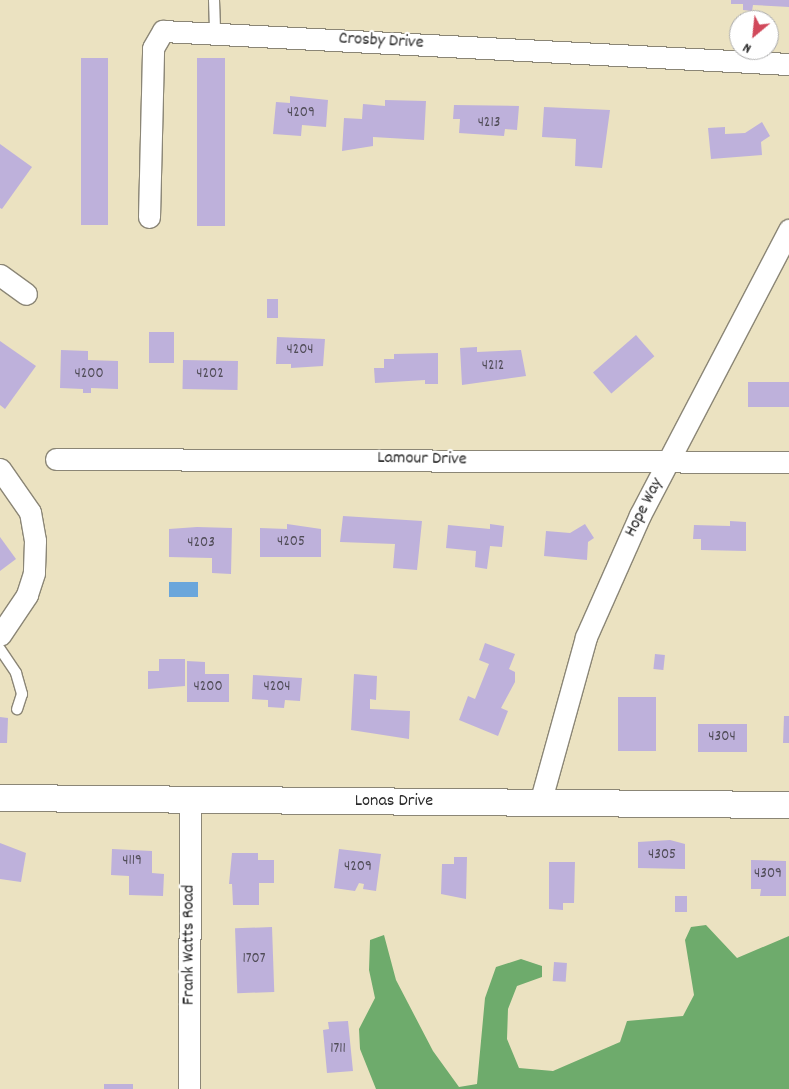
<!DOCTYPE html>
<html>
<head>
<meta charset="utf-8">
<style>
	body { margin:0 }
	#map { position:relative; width:789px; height:1089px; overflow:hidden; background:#ebe2c1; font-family:Dekko,sans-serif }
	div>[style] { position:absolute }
	.forest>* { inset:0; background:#6eab6c }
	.water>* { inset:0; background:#6aa6db; transform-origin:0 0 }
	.building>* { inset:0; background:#beb1db; transform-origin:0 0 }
	.roads { filter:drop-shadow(1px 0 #8b8676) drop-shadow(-1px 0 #8b8676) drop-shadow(0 1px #8b8676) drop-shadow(0 -1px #8b8676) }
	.service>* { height:10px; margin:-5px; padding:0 5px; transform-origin:5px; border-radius:5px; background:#fff }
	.minor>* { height:21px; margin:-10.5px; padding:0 10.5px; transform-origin:10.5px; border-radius:10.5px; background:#fff }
	.tertiary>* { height:26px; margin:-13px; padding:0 13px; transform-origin:13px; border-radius:13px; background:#fff }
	span { translate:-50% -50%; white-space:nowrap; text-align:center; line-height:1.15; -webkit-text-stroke:4.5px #fff; paint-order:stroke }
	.number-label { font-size:15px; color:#504c57 }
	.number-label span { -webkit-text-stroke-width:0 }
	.street-label { font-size:18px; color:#2b2b2b }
	.north { position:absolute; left:729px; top:10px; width:50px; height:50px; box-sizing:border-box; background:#fff; border:1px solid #aaa; border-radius:50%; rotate:208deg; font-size:14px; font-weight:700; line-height:20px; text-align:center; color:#2b2b2b }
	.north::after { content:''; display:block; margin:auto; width:18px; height:22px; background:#d1495b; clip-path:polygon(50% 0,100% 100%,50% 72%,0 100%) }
</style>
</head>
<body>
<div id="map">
	<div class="forest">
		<i style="clip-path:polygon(706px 925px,737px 958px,789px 936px,789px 1089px,376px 1089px,360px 1049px,359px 1029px,375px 998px,369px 970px,370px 940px,384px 935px,396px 980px,433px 1051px,459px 1087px,477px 1084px,485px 998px,496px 967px,521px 959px,542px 966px,542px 977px,517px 986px,508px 1009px,507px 1039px,519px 1068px,553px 1071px,620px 1042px,627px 1021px,683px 1016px,694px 995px,685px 940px,691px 927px)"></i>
	</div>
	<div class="water">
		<i style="left:169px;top:582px;width:29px;height:15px"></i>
	</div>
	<div class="building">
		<i style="clip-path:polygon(731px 0,789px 0,789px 7px,753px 5px,752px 11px,743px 10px,743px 4px,731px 4px)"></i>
		<i style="left:81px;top:58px;width:27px;height:167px"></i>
		<i style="left:197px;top:58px;width:28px;height:168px"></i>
		<i style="clip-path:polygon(290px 96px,328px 100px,326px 127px,302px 125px,301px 136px,273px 134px,276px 102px,290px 103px)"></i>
		<i style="clip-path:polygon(385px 100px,426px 101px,424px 140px,373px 137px,373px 146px,342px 151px,344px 118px,362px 119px,363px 104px,385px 106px)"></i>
		<i style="clip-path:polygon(454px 105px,519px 106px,517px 130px,505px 129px,504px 136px,459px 133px,460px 119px,453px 119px)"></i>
		<i style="clip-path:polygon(544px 107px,610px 110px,602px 168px,575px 166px,576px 139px,542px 137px)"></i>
		<i style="clip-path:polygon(762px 122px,770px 136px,761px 142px,762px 155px,711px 159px,708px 128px,725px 127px,725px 134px,745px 133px)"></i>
		<i style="clip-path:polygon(0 144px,32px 167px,2px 209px,0 208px)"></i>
		<i style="left:267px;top:299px;width:11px;height:19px"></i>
		<i style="left:149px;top:332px;width:25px;height:31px"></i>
		<i style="left:636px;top:335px;width:28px;height:57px;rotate:49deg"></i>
		<i style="clip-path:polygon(277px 337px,325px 339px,323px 366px,291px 368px,291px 364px,276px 364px)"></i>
		<i style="clip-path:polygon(0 341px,36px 366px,5px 409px,0 405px)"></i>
		<i style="clip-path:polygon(477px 347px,477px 352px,521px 350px,526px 376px,462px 385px,460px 348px)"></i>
		<i style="clip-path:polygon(61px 350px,88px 351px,88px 360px,118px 361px,118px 389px,91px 388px,91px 393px,83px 393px,83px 389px,60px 388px)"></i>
		<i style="clip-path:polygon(438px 353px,438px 384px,425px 384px,425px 380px,375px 383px,374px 368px,384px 368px,384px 359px,394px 359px,394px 354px)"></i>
		<i style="left:183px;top:360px;width:55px;height:29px;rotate:1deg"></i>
		<i style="left:789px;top:382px;width:25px;height:41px;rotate:90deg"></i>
		<i style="clip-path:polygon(343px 516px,422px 521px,417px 570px,393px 568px,395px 544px,340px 542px)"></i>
		<i style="clip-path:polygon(730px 521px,746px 522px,746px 551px,701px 550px,701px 539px,693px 539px,694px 525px,730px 526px)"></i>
		<i style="clip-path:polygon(287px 524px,321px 529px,321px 557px,260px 557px,260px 528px,287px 529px)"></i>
		<i style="clip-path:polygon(490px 524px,504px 526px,502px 547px,490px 546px,487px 569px,475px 567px,476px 551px,446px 548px,448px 525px,490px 529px)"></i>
		<i style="clip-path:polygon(585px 524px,594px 538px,588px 542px,587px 560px,544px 556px,546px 531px,570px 533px)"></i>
		<i style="clip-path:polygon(197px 527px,232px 528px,231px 574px,212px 573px,212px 558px,169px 557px,169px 529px)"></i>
		<i style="clip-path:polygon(0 537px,16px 559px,0 571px)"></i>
		<i style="clip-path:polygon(485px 643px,515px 654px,509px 669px,515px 672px,515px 682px,501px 708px,508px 711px,498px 736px,459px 720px,468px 696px,475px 699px,489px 664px,479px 660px)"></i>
		<i style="left:655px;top:654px;width:10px;height:15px;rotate:6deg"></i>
		<i style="clip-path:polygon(159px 659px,185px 659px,185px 686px,148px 689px,148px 671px,159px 671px)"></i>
		<i style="clip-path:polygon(187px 661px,205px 662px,205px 674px,229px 674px,229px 702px,187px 702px)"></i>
		<i style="clip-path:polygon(354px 674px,377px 676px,376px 700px,370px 699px,370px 709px,410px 711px,409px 739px,351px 730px)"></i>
		<i style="clip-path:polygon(253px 675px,302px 678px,300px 701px,285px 700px,284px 708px,268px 707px,268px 700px,252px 699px)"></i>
		<i style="left:618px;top:697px;width:38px;height:54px"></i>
		<i style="clip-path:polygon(784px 716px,789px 716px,789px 743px,783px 743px)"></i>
		<i style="clip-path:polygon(0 717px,8px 718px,7px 743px,0 743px)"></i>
		<i style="left:747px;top:724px;width:28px;height:49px;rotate:90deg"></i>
		<i style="clip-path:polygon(670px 840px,685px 844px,685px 869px,638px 868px,638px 842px)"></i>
		<i style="clip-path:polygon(0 843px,26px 853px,21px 882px,0 879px)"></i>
		<i style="clip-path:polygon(112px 849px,152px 851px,152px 873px,164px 874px,163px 896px,129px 895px,129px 876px,111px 875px)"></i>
		<i style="clip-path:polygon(339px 849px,381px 854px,376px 891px,363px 889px,364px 884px,359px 883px,355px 891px,334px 888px)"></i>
		<i style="clip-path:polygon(232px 853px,258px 853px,258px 860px,274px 860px,274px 883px,259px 883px,259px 905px,233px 905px,232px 884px,229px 884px)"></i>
		<i style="clip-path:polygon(454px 857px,467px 857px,466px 899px,441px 894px,442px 864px,454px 864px)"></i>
		<i style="clip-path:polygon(751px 860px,786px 861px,786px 896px,760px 896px,761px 889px,751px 889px)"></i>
		<i style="clip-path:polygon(549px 862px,575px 862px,574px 903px,563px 903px,563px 910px,549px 909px)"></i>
		<i style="left:675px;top:896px;width:12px;height:16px"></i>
		<i style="left:272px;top:927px;width:65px;height:37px;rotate:88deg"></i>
		<i style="left:554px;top:962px;width:13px;height:19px;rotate:4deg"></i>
		<i style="clip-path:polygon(348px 1021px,353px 1071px,327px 1073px,323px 1030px,329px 1029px,328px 1022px)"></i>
		<i style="left:104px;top:1084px;width:29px;height:5px"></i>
	</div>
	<div class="roads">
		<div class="service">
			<i style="left:214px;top:0;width:33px;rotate:88deg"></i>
			<i style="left:0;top:649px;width:29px;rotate:56deg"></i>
			<i style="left:16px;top:673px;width:22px;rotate:74deg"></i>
			<i style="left:22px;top:694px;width:16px;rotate:108deg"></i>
		</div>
		<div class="minor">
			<i style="left:149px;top:217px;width:169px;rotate:-88.6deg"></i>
			<i style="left:153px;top:48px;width:20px;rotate:-60deg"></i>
			<i style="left:163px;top:31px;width:627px;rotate:3.02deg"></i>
			<i style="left:0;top:275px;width:32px;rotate:36deg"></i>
			<i style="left:56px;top:459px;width:733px;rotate:0.23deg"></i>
			<i style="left:0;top:469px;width:52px;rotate:55.1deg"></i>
			<i style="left:30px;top:512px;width:29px;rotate:80deg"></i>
			<i style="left:35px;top:541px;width:32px;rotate:92deg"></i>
			<i style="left:34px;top:573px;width:23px;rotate:108deg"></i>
			<i style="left:27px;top:595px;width:48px;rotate:124deg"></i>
			<i style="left:540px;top:803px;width:172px;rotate:-74.5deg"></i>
			<i style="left:586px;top:637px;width:133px;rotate:-66.1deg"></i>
			<i style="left:640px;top:515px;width:322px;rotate:-62.4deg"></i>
			<i style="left:189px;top:1089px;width:289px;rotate:-89.8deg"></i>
		</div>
		<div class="tertiary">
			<i style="left:0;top:798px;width:789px;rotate:0.51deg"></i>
		</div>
	</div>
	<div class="number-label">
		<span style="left:301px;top:114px">4209</span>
		<span style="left:489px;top:124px">4213</span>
		<span style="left:300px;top:351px">4204</span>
		<span style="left:493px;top:367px">4212</span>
		<span style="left:89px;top:375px">4200</span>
		<span style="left:210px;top:375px">4202</span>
		<span style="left:291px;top:543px">4205</span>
		<span style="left:201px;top:544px">4203</span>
		<span style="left:208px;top:688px">4200</span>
		<span style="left:277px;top:688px">4204</span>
		<span style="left:722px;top:738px">4304</span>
		<span style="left:662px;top:856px">4305</span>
		<span style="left:132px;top:862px">4119</span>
		<span style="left:358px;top:868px">4209</span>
		<span style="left:768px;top:875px">4309</span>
		<span style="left:254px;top:960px">1707</span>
		<span style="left:338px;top:1050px">1711</span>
	</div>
	<div class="street-label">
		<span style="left:381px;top:42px;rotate:3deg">Crosby Drive</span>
		<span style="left:422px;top:460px;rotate:1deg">Lamour Drive</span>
		<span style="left:645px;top:508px;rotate:-63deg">Hope Way</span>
		<span style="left:394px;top:802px">Lonas Drive</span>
		<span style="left:190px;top:945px;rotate:-90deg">Frank Watts Road</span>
	</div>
	<div class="north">N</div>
</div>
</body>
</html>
